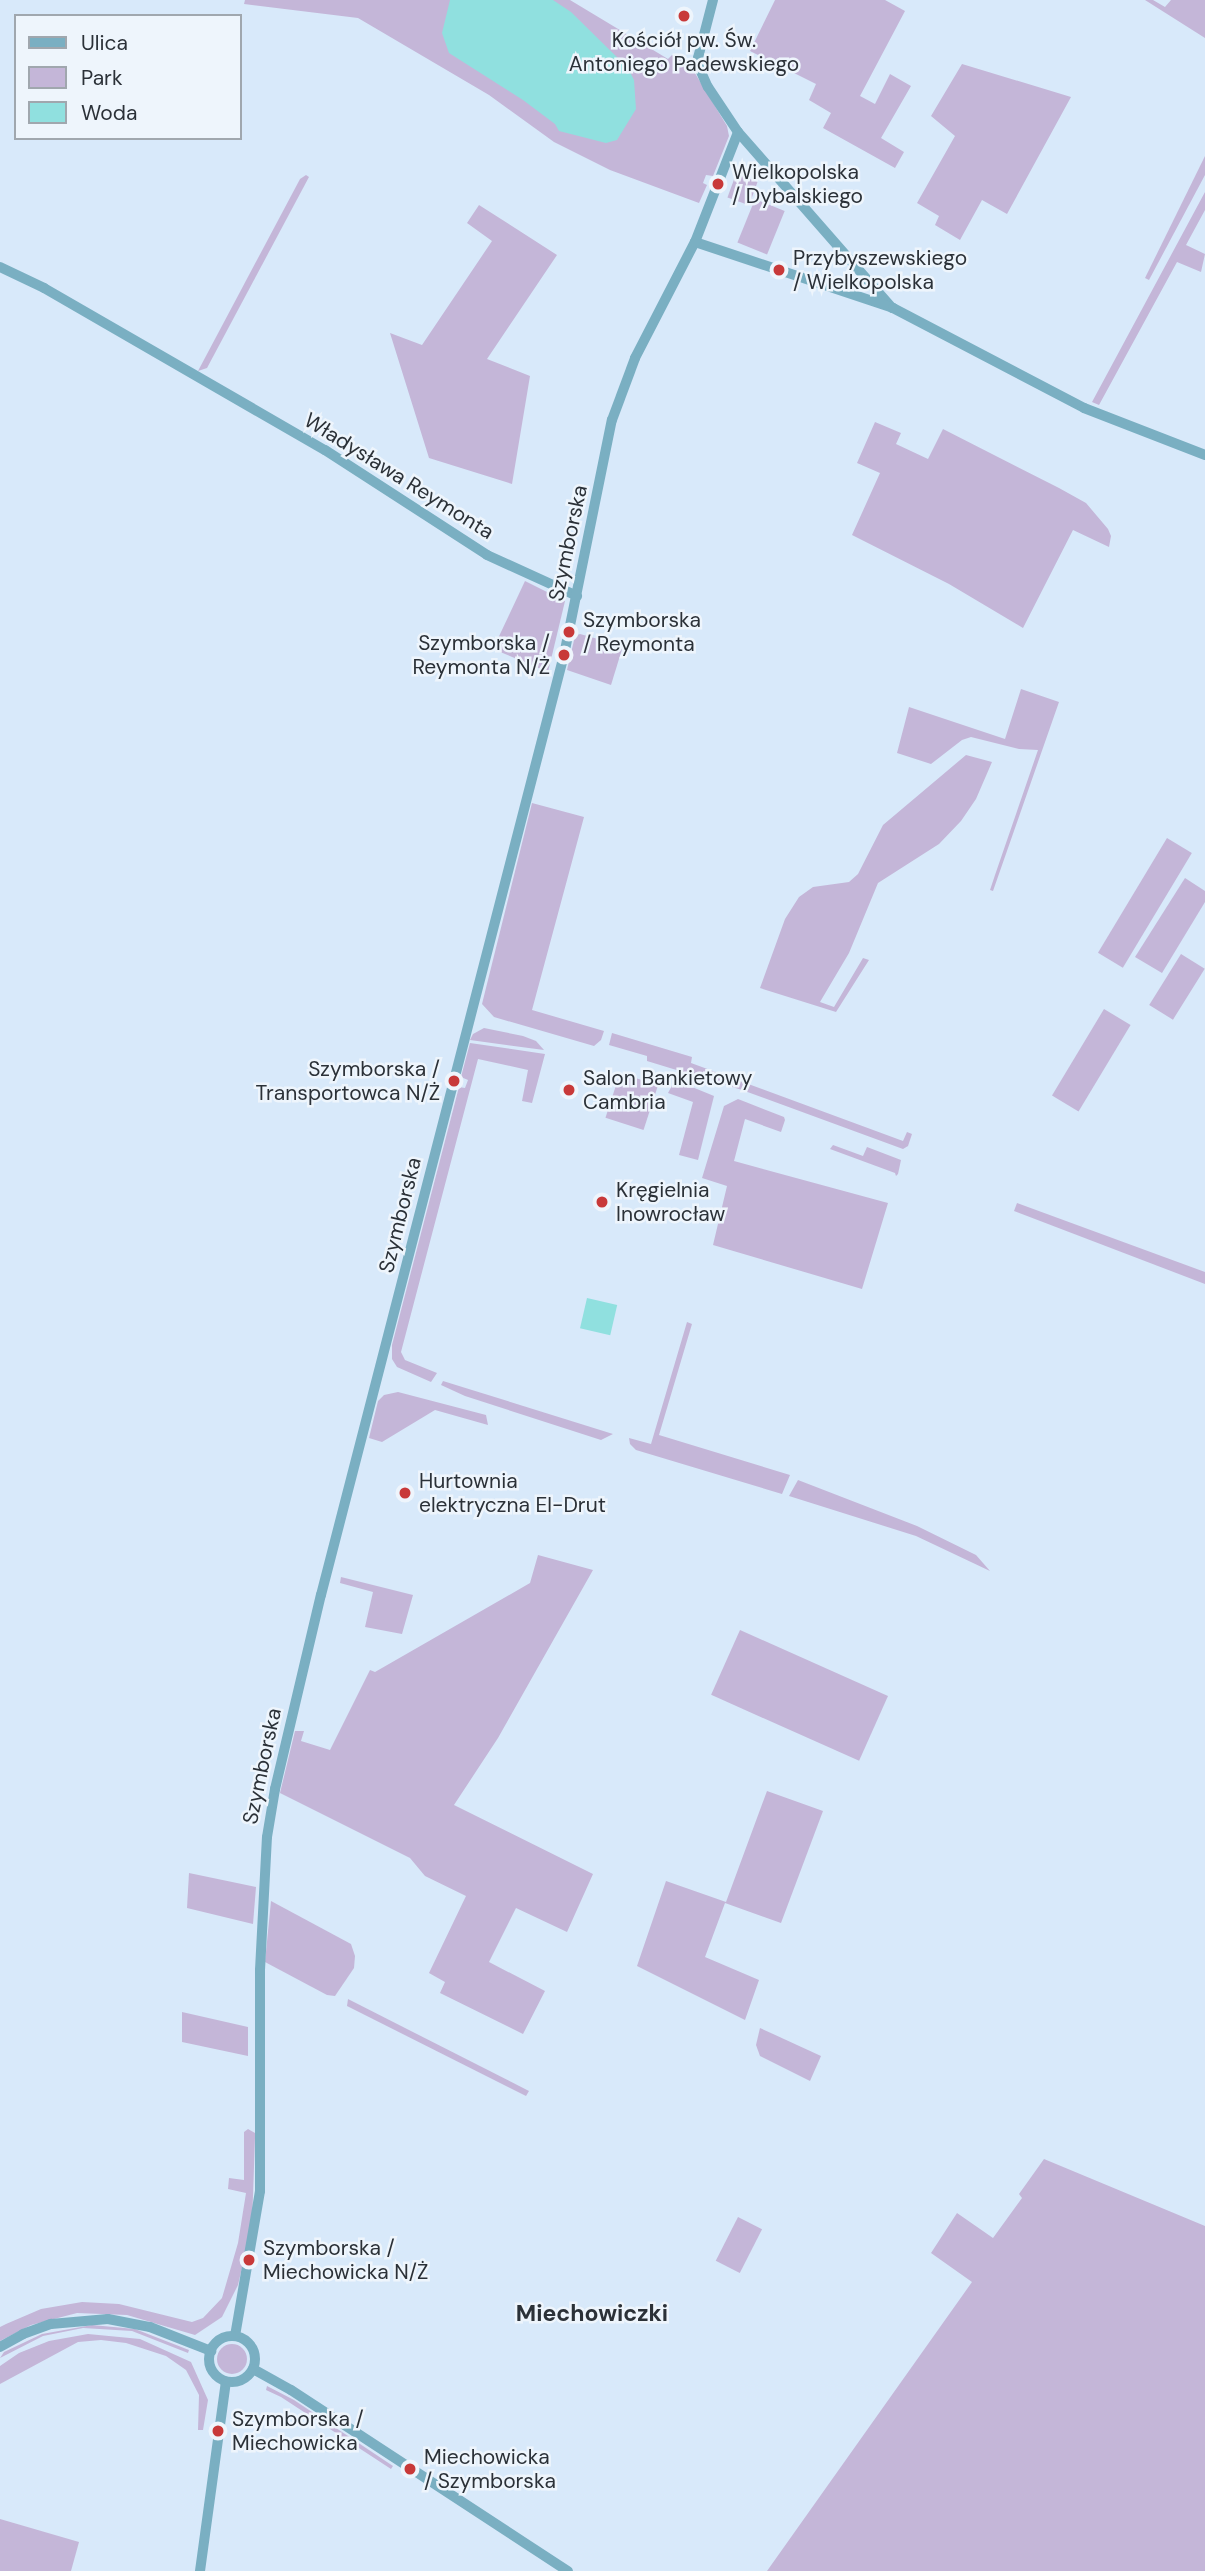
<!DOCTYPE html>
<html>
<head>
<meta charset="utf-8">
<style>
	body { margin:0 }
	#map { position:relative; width:1205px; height:2571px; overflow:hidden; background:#d8e9fa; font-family:"DM Sans",sans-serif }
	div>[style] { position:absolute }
	.green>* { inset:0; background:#c4b6d8; transform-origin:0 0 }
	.round { border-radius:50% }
	.water>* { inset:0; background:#90e0df; transform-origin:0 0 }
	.tertiary>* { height:10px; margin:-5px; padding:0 5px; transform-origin:5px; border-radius:5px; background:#7aafc2 }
	.tertiary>.ring { margin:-5px; padding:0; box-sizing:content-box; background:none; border:10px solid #7aafc2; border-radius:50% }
	.dots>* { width:19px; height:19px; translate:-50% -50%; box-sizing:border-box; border:4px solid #eef5fc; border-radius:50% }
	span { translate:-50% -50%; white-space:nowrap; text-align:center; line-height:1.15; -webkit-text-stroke:5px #eef5fc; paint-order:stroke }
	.poi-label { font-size:21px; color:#2b3138 }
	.left { translate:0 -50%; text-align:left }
	.right { translate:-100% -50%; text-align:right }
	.street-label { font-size:21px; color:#2b3138 }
	.neighbourhood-label { font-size:23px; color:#2b3138; font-weight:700 }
	.legend { position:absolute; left:14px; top:14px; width:228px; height:126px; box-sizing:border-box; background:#eef5fc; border:2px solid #a0a7ae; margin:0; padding:9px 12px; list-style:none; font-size:21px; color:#2b3138 }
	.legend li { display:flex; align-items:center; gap:14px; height:35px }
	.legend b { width:35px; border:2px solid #a0a7ae }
</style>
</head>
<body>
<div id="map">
	<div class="green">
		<i style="clip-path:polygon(245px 0,570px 0,668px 59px,672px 55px,690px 65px,727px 126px,729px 136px,713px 176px,706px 175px,703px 183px,707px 185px,699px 203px,610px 170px,554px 142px,489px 95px,358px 18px,244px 4px)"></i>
		<i style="clip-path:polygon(775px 0,885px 0,905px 11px,860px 96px,875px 104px,890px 74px,911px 86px,881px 138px,904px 152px,895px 168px,823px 128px,831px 113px,809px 100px,816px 84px,750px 51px)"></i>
		<i style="clip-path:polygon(1145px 0,1153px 0,1165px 7px,1171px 0,1205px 0,1205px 38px)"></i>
		<i style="clip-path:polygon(962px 64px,1071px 97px,1007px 214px,982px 200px,960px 240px,935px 225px,939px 216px,917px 203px,955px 136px,931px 116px)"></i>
		<i style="clip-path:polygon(1205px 156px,1205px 175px,1149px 280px,1145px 278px)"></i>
		<i style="left:736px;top:174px;width:23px;height:25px;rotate:20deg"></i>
		<i style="clip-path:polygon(306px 175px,309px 177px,207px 368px,198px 371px,300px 179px)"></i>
		<i style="clip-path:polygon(1205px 192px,1205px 210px,1186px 245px,1205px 254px,1201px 272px,1177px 262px,1099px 405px,1092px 402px)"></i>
		<i style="left:755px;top:199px;width:32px;height:47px;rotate:22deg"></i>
		<i style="clip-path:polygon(479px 205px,557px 255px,487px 359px,530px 376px,512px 484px,429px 458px,390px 333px,422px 345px,492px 241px,467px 223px)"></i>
		<i style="clip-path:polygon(875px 422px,901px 433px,896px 444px,928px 459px,943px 429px,1059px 488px,1086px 503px,1108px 529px,1111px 536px,1109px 547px,1073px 530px,1023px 628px,949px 584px,852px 535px,880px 473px,857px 463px)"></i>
		<i style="clip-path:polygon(525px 581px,565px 601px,548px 672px,493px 649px)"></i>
		<i style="clip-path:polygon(580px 634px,623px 646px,611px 685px,567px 670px,575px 636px)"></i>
		<i style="clip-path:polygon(1021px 689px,1059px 702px,993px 891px,990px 890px,995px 875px,1038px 750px,1019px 749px,971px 737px,962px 740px,931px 764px,897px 753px,909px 707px,1005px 739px)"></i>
		<i style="clip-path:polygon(966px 755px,992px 762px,976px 799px,961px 821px,939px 844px,878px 883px,849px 953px,820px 1002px,834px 1007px,863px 958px,869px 960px,836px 1012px,760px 988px,785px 919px,799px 897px,813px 887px,849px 882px,858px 874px,883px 825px)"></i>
		<i style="clip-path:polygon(532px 803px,584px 817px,532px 1010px,604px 1031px,601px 1040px,594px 1046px,494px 1017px,482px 1004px)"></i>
		<i style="left:1167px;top:838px;width:29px;height:134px;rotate:31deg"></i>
		<i style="clip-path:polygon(1185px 878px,1205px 891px,1205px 902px,1162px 973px,1135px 957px)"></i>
		<i style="left:1181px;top:954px;width:28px;height:60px;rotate:32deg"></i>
		<i style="left:1104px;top:1009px;width:31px;height:101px;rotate:31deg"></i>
		<i style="clip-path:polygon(484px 1028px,523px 1036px,536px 1041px,544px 1050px,470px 1040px,473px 1034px)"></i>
		<i style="clip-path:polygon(612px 1033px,692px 1057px,691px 1063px,903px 1141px,907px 1132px,912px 1134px,908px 1146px,903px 1149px,742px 1090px,647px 1061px,647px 1056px,609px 1045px)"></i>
		<i style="clip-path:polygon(470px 1043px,545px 1054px,532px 1103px,522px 1101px,528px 1070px,478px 1059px,401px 1352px,405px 1360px,437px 1373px,431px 1382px,397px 1367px,392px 1359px,392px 1345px,459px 1087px,465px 1088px,468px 1080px,461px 1077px)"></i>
		<i style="left:620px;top:1073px;width:40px;height:47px;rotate:18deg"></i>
		<i style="clip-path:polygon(675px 1080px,714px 1096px,698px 1160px,679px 1155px,693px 1102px,668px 1093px)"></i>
		<i style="clip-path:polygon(738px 1099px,784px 1117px,785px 1120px,781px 1132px,745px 1119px,734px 1161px,888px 1203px,862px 1289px,713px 1245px,727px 1186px,702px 1178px,724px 1106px)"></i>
		<i style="clip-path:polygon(833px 1145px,863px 1156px,867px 1147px,901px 1160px,898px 1174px,896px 1176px,895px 1173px,830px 1149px)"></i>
		<i style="clip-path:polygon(1017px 1203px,1205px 1272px,1205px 1284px,1014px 1211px)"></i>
		<i style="clip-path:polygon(687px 1322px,692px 1324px,659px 1435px,790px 1475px,782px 1494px,636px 1450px,630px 1444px,629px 1438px,651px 1444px)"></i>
		<i style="clip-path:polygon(443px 1381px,472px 1390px,613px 1434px,601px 1440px,465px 1396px,441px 1385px)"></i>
		<i style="clip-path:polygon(398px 1392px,486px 1415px,488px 1425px,435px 1410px,382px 1442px,369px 1438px,378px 1401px,384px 1395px)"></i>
		<i style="clip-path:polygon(798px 1480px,917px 1526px,976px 1555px,990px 1571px,916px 1536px,789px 1496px)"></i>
		<i style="clip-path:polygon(538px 1555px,593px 1570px,498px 1738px,454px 1805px,593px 1874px,567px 1932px,516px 1908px,489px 1962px,545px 1991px,523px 2034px,440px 1993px,445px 1982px,429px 1973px,466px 1896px,425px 1876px,410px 1858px,280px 1793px,295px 1731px,304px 1731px,301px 1741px,330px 1750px,370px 1670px,375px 1672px,530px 1583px)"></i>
		<i style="clip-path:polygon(341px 1577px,413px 1595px,402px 1634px,365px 1627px,373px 1592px,340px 1583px)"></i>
		<i style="left:740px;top:1630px;width:162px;height:71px;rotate:24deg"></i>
		<i style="clip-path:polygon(767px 1791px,823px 1811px,781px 1923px,725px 1903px,705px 1957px,759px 1980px,745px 2020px,637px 1966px,666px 1881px,726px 1902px)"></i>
		<i style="clip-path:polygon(189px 1873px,256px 1887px,253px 1924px,187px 1908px)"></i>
		<i style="clip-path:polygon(271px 1901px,351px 1944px,355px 1956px,354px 1968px,335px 1996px,327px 1995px,265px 1962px)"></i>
		<i style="clip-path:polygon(348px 1999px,529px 2091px,526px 2096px,347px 2006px)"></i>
		<i style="clip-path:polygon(182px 2012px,248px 2027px,248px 2056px,182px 2042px)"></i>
		<i style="clip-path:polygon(760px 2028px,821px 2056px,810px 2081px,760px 2056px,756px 2045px)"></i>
		<i style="clip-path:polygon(248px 2129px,255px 2133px,255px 2138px,252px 2224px,238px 2285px,222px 2317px,195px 2335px,127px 2315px,77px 2313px,31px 2325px,0 2341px,0 2327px,6px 2324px,41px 2309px,82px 2302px,119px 2304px,192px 2322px,203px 2318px,222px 2298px,238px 2243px,246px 2193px,228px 2189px,229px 2178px,244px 2180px,244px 2132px)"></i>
		<i style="clip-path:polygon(1044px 2159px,1205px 2226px,1205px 2571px,767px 2571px,972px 2282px,931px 2253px,957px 2213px,993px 2238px,1022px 2198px,1019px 2194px)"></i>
		<i style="left:738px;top:2217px;width:27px;height:49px;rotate:27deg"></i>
		<i style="clip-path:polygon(92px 2325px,135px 2329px,189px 2350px,188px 2353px,132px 2331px,83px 2328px,43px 2336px,0 2358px,4px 2352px,42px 2334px)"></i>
		<i style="clip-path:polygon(88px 2334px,140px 2339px,191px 2362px,208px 2400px,203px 2430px,198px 2430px,199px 2395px,186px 2370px,166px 2356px,126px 2343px,101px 2340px,78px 2342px,0 2384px,0 2366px,19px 2353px,49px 2341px)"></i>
		<i class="round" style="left:217px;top:2344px;width:30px;height:30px"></i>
		<i style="clip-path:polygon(267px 2386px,294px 2400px,393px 2466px,391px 2469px,281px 2397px,266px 2390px)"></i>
		<i style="clip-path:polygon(0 2519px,79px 2542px,71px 2571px,0 2571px)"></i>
	</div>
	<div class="water">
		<i style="clip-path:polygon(450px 0,553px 0,571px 12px,628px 68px,634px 80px,636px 109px,617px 140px,606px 143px,559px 131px,555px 124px,523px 100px,449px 53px,442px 33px)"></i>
		<i style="left:587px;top:1298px;width:31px;height:31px;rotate:13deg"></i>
	</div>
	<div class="tertiary">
		<i style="left:713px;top:0;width:60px;rotate:104.5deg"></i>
		<i style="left:698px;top:58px;width:7px;rotate:90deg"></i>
		<i style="left:698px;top:65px;width:24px;rotate:66deg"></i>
		<i style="left:708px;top:87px;width:54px;rotate:56.3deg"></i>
		<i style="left:738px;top:132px;width:234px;rotate:48.8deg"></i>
		<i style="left:695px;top:242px;width:209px;rotate:18.4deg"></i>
		<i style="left:893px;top:308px;width:216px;rotate:27.6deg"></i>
		<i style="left:1084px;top:408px;width:130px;rotate:21.2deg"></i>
		<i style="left:0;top:267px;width:49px;rotate:25.5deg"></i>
		<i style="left:44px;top:288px;width:324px;rotate:30deg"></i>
		<i style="left:325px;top:450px;width:193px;rotate:32.9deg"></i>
		<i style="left:487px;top:555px;width:99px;rotate:24.5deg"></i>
		<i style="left:235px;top:2336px;width:147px;rotate:-80.2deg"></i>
		<i style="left:260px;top:2191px;width:221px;rotate:-90deg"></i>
		<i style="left:260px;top:1970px;width:133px;rotate:-87deg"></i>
		<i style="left:267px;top:1837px;width:49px;rotate:-80.5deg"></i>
		<i style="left:275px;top:1789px;width:199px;rotate:-76.7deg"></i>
		<i style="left:321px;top:1595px;width:971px;rotate:-75.51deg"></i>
		<i style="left:564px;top:655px;width:240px;rotate:-78.5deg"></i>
		<i style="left:612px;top:420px;width:66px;rotate:-69.6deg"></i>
		<i style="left:635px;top:358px;width:131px;rotate:-62.7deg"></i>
		<i style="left:695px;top:242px;width:118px;rotate:-68.6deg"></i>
		<i class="ring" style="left:209px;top:2336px;width:36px;height:36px"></i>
		<i style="left:0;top:2347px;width:26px;rotate:-29deg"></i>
		<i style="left:23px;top:2334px;width:30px;rotate:-20deg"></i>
		<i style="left:51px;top:2324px;width:57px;rotate:-5deg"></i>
		<i style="left:108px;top:2319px;width:43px;rotate:10.8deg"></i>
		<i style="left:150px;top:2327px;width:66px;rotate:21.5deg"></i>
		<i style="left:253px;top:2369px;width:43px;rotate:28.9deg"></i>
		<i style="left:291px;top:2390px;width:331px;rotate:33.2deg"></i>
		<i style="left:200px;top:2571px;width:191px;rotate:-82.2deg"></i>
	</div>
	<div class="dots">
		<i style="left:684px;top:16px;background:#c83939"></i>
		<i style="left:718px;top:184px;background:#c83939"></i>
		<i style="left:779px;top:270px;background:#c83939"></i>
		<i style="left:569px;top:632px;background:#c83939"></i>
		<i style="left:564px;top:655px;background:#c83939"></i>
		<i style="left:454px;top:1081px;background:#c83939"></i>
		<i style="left:569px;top:1090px;background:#c83939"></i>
		<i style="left:602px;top:1202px;background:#c83939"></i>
		<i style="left:405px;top:1493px;background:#c83939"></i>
		<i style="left:249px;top:2260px;background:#c83939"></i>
		<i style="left:218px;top:2431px;background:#c83939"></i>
		<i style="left:410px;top:2469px;background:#c83939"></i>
	</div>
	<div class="poi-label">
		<span style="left:684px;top:52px">Kościół pw. Św.<br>Antoniego Padewskiego</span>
		<span class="left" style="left:732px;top:184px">Wielkopolska<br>/ Dybalskiego</span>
		<span class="left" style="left:793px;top:270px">Przybyszewskiego<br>/ Wielkopolska</span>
		<span class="left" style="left:583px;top:632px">Szymborska<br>/ Reymonta</span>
		<span class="right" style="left:550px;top:655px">Szymborska /<br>Reymonta N/Ż</span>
		<span class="right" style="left:440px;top:1081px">Szymborska /<br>Transportowca N/Ż</span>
		<span class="left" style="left:583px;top:1090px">Salon Bankietowy<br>Cambria</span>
		<span class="left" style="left:616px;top:1202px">Kręgielnia<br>Inowrocław</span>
		<span class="left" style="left:419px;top:1493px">Hurtownia<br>elektryczna El-Drut</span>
		<span class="left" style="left:263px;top:2260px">Szymborska /<br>Miechowicka N/Ż</span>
		<span class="left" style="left:232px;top:2431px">Szymborska /<br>Miechowicka</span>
		<span class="left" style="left:424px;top:2469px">Miechowicka<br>/ Szymborska</span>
	</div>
	<div class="street-label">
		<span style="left:399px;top:476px;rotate:32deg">Władysława Reymonta</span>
		<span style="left:568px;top:543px;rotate:-78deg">Szymborska</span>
		<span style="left:400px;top:1215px;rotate:-76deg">Szymborska</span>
		<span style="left:262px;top:1766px;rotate:-78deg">Szymborska</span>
	</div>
	<div class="neighbourhood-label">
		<span style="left:592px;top:2313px">Miechowiczki</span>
	</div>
	<ul class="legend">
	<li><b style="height:9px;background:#7aafc2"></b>Ulica</li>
	<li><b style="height:19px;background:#c4b6d8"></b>Park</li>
	<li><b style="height:19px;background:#90e0df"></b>Woda</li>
	</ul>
</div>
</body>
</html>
